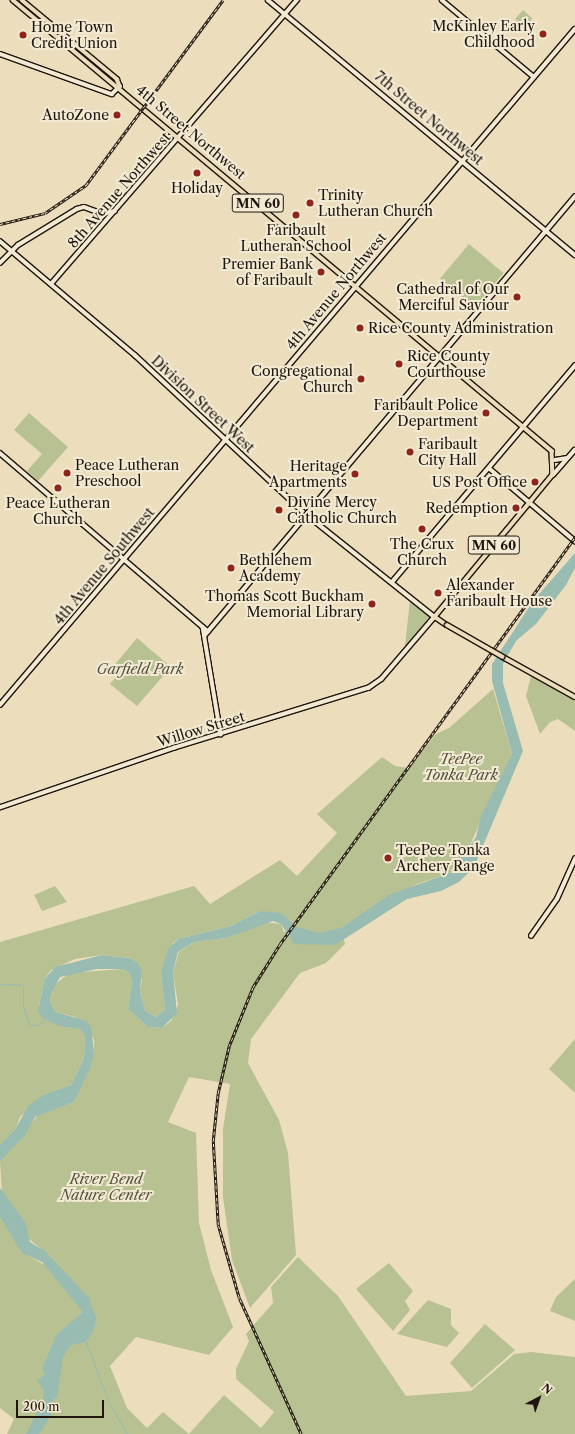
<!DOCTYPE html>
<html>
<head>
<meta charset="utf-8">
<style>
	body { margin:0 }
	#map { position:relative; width:575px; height:1434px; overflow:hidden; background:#ecdebd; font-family:"Libre Caslon Text",serif }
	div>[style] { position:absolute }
	.green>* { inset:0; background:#b7c192; transform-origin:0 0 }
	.water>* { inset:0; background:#99bcb2 }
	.stream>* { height:1px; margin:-0.5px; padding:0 0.5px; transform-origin:0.5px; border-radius:0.5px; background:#99bcb2 }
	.roads { filter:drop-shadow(1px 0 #1f150c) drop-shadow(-1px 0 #1f150c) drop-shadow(0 1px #1f150c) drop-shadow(0 -1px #1f150c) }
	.secondary>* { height:3.5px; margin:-1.75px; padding:0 1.75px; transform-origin:1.75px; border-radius:1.75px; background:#f3ead4 }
	.primary>* { height:3.5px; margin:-1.75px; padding:0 1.75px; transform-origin:1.75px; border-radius:1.75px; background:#ecdebd }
	.rail>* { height:2.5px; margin-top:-1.25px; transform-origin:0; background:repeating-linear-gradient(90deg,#f3ead4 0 3px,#1f150c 0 6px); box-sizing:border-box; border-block:1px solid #1f150c }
	.bridges { filter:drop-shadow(1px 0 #1f150c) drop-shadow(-1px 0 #1f150c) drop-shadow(0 1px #1f150c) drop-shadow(0 -1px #1f150c) }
	.secondary-bridge>* { height:3.5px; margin:-1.75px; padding:0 1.75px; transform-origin:1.75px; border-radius:1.75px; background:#f3ead4 }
	.primary-bridge>* { height:3.5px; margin:-1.75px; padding:0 1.75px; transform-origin:1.75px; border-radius:1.75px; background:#ecdebd }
	.dots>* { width:11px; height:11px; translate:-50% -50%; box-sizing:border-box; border:2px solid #f3ead4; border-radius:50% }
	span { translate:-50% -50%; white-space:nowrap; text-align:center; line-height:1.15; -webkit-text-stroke:4px #f3ead4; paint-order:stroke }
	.shield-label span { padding:1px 3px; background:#f3ead4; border:1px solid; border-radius:3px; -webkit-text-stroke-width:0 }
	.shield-label { font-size:13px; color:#1f150c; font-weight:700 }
	.poi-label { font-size:14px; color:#1f150c }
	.right { translate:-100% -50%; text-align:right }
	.left { translate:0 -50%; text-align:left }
	.street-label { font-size:14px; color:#1f150c }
	.park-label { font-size:14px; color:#54513b; font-style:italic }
	.north { position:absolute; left:519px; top:1378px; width:40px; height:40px; -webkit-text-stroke:3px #f3ead4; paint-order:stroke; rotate:41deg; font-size:11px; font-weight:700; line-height:16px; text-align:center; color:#1f150c }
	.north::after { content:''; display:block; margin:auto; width:14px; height:18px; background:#1f150c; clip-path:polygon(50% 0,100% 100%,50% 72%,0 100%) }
	.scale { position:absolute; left:16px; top:1400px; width:88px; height:18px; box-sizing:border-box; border:2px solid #1f150c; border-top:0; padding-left:5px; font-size:12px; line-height:14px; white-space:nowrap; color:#1f150c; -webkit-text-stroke:3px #f3ead4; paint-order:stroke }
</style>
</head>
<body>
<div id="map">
	<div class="green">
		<i style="clip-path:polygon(523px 10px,532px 18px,527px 31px,515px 19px)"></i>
		<i style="left:469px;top:244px;width:45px;height:45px;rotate:40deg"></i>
		<i style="clip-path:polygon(29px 413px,68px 447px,38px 481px,27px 471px,42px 454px,14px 430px)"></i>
		<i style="clip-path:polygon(410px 599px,430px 616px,405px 647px)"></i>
		<i style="clip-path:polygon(137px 638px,171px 667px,137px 706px,110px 684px,118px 674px,112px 668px)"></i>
		<i style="clip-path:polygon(531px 676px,575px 701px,575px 731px,558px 719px,550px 722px,540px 734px,526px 696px)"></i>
		<i style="clip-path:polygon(493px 689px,512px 754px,468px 849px,452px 872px,417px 884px,341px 928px,345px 944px,326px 963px,300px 973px,251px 1039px,248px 1063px,279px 1120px,288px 1153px,296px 1255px,250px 1308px,232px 1260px,223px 1197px,223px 1129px,230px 1084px,189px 1077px,168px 1122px,196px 1133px,199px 1223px,211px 1270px,233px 1327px,209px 1355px,136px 1337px,110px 1366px,127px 1408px,147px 1428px,163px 1412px,189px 1434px,224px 1395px,261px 1428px,274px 1412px,236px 1379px,236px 1369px,249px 1341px,246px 1334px,273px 1303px,271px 1287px,298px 1257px,338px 1296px,406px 1396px,471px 1391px,514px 1354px,531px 1352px,575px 1357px,575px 1434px,7px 1434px,14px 1419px,0 1408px,0 1217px,25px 1254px,43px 1264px,50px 1256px,29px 1239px,24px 1222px,2px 1194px,0 1161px,38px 1115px,74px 1102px,94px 1052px,94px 1039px,75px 1017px,56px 1012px,51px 1005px,50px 997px,57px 983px,69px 973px,123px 969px,129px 973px,132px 981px,128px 1009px,148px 1027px,162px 1028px,171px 1021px,178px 1005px,173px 972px,179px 952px,194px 942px,226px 938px,263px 922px,281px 924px,284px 933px,291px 921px,260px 911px,231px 926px,178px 939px,173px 943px,161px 972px,165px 1009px,156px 1017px,145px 1011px,140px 991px,142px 980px,130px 958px,102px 955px,75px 959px,51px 970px,44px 980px,39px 1006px,44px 1019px,80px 1029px,85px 1036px,84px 1058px,71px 1085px,45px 1094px,20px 1117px,16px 1128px,0 1145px,0 942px,194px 886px,210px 904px,280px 860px,297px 876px,337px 833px,317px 814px,382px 757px,395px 766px,409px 768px,436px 734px,449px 728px)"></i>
		<i style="clip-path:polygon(55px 886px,67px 902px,42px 911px,34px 895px)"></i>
		<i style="clip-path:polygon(575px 1039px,575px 1093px,549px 1069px)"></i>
		<i style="clip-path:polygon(389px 1263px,413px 1291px,405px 1301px,410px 1310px,393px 1331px,356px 1289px)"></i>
		<i style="clip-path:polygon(575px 1279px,575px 1321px,550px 1311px,556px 1297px)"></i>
		<i style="clip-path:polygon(428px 1300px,451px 1309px,451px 1325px,459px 1333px,447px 1347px,397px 1334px)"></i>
		<i style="clip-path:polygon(485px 1324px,515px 1350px,472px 1388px,450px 1363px)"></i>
	</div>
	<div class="water">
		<i style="clip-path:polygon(575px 553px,575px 568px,566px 585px,536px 624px,516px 641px,503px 664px,503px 683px,523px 751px,474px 867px,459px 882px,441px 891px,407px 899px,335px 945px,294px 944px,281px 924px,273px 921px,226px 938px,194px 942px,178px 952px,173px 972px,177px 1013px,162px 1028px,148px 1027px,128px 1009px,132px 981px,129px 973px,123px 969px,97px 969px,60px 977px,50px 997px,51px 1005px,56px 1012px,86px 1021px,91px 1027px,94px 1052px,91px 1066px,74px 1102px,35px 1117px,25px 1135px,0 1161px,0 1145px,16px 1128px,28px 1106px,45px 1094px,71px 1085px,84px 1058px,85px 1036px,80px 1029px,60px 1026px,44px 1019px,38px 1012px,44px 980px,55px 967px,102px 955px,129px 958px,138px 963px,142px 971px,140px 991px,145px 1011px,156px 1017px,165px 1009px,161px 972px,168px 949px,178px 939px,231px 926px,260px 911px,281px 913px,297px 927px,318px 933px,341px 928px,389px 895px,452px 872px,476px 837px,481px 816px,512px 754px,492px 681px,492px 664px,533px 601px)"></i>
		<i style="clip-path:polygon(0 1188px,25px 1222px,30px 1242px,45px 1251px,89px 1298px,96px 1318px,94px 1330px,86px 1342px,71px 1345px,63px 1356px,57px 1397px,50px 1403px,51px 1416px,39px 1434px,26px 1434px,43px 1401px,44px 1390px,37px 1381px,45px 1374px,42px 1368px,57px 1334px,83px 1312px,42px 1262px,22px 1253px,0 1217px)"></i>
	</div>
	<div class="stream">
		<i style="left:0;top:984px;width:23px;rotate:2deg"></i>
		<i style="left:23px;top:985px;width:21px;rotate:90deg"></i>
		<i style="left:23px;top:1006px;width:20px;rotate:72deg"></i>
		<i style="left:29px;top:1025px;width:10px"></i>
		<i style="left:39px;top:1025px;width:8px;rotate:-50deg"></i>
		<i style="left:86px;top:1342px;width:65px;rotate:69.3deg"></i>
		<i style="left:109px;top:1403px;width:36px;rotate:60deg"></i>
	</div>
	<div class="roads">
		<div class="secondary">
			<i style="left:268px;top:0;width:399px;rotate:39.7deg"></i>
			<i style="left:442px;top:0;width:120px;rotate:39.9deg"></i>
			<i style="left:0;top:54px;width:119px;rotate:19.7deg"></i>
			<i style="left:112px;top:94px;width:11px;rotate:-45deg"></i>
			<i style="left:0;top:241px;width:177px;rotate:40.2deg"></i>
			<i style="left:135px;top:355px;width:229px;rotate:43deg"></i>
			<i style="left:302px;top:511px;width:170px;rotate:38.6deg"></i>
			<i style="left:435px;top:617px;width:82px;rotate:130.5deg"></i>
			<i style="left:382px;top:679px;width:16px;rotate:145deg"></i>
			<i style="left:369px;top:688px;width:203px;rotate:162.8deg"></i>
			<i style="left:175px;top:748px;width:185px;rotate:161.1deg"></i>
			<i style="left:0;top:263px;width:25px;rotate:-45deg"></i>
			<i style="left:18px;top:245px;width:69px;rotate:-31.4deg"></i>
			<i style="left:77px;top:209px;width:7px;rotate:-16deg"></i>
			<i style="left:84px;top:207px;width:20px;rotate:20deg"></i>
			<i style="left:103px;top:214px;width:12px;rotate:-14deg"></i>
			<i style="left:51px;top:284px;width:376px;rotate:-49.1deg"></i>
			<i style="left:0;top:453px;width:274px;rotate:40.6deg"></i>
			<i style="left:555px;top:460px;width:12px;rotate:-9deg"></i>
			<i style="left:489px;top:468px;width:113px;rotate:40.3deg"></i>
			<i style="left:553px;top:475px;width:33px;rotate:-49deg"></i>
			<i style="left:311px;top:509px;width:409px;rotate:-49.8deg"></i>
			<i style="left:393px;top:581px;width:282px;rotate:-49.8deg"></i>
			<i style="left:203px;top:627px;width:109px;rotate:80.5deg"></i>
			<i style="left:205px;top:635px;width:152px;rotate:-49.8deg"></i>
			<i style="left:0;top:705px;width:887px;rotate:-49.62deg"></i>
			<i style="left:531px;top:936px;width:45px;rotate:-54.9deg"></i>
			<i style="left:557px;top:899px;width:44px;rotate:-65.8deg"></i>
		</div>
		<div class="primary">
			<i style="left:13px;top:0;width:703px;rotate:39.92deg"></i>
			<i style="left:552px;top:451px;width:24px;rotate:88deg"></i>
			<i style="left:553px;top:475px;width:185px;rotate:129.7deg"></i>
			<i style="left:435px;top:617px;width:14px;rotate:34deg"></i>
			<i style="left:22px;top:0;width:124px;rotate:39.7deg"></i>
			<i style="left:117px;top:79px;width:8px;rotate:67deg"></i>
			<i style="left:503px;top:657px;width:82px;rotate:29.1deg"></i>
		</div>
	</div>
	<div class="rail">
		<i style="left:0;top:224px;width:46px;rotate:-13.7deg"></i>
		<i style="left:45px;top:213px;width:50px;rotate:-34.3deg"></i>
		<i style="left:86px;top:185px;width:230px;rotate:-53.5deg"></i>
		<i style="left:301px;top:1434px;width:149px;rotate:-114.5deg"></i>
		<i style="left:239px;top:1298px;width:76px;rotate:-106deg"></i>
		<i style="left:218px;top:1225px;width:84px;rotate:-93.4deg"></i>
		<i style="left:213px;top:1141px;width:48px;rotate:-84.1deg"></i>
		<i style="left:218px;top:1093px;width:48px;rotate:-76.8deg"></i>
		<i style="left:229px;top:1046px;width:64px;rotate:-67.9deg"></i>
		<i style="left:253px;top:987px;width:51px;rotate:-57.9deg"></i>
		<i style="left:280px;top:944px;width:503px;rotate:-54.06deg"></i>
	</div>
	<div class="bridges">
		<div class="secondary-bridge">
			<i style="left:303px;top:519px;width:13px;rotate:-51deg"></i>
		</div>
		<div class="primary-bridge">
			<i style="left:447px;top:625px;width:64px;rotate:29.7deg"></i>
		</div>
	</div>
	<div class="dots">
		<i style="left:543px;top:34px;background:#8f2418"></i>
		<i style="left:23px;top:35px;background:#8f2418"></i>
		<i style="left:117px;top:115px;background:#8f2418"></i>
		<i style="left:197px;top:173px;background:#8f2418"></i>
		<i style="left:310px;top:203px;background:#8f2418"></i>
		<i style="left:296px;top:215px;background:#8f2418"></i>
		<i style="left:321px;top:272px;background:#8f2418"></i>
		<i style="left:517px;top:297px;background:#8f2418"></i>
		<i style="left:360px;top:328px;background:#8f2418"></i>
		<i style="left:399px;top:364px;background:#8f2418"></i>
		<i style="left:361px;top:379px;background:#8f2418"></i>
		<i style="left:486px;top:413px;background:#8f2418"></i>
		<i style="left:410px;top:452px;background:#8f2418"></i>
		<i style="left:67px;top:473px;background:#8f2418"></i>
		<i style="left:355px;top:474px;background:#8f2418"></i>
		<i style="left:535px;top:482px;background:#8f2418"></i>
		<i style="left:58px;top:488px;background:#8f2418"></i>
		<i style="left:516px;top:508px;background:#8f2418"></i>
		<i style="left:279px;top:510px;background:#8f2418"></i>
		<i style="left:422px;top:529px;background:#8f2418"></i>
		<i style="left:231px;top:568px;background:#8f2418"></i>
		<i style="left:438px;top:593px;background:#8f2418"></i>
		<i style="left:372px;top:604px;background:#8f2418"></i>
		<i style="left:388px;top:858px;background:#8f2418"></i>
	</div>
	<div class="shield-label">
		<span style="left:258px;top:203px">MN 60</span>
		<span style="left:494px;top:545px">MN 60</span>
	</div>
	<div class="poi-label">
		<span class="right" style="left:535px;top:34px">McKinley Early<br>Childhood</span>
		<span class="left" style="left:31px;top:35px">Home Town<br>Credit Union</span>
		<span class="right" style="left:109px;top:115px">AutoZone</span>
		<span style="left:197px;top:188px">Holiday</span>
		<span class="left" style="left:318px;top:203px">Trinity<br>Lutheran Church</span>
		<span style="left:296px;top:238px">Faribault<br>Lutheran School</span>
		<span class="right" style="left:313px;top:272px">Premier Bank<br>of Faribault</span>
		<span class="right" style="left:509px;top:297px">Cathedral of Our<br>Merciful Saviour</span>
		<span class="left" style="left:368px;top:328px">Rice County Administration</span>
		<span class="left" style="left:407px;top:364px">Rice County<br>Courthouse</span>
		<span class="right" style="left:353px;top:379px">Congregational<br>Church</span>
		<span class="right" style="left:478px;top:413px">Faribault Police<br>Department</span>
		<span class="left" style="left:418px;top:452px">Faribault<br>City Hall</span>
		<span class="left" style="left:75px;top:473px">Peace Lutheran<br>Preschool</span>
		<span class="right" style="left:347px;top:474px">Heritage<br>Apartments</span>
		<span class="right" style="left:527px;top:482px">US Post Office</span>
		<span class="left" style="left:287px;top:510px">Divine Mercy<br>Catholic Church</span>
		<span style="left:58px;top:511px">Peace Lutheran<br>Church</span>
		<span class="right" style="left:508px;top:508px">Redemption</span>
		<span style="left:422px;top:552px">The Crux<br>Church</span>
		<span class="left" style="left:239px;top:568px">Bethlehem<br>Academy</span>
		<span class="left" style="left:446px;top:593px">Alexander<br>Faribault House</span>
		<span class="right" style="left:364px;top:604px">Thomas Scott Buckham<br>Memorial Library</span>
		<span class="left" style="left:396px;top:858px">TeePee Tonka<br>Archery Range</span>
	</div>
	<div class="street-label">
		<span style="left:429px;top:118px;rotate:40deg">7th Street Northwest</span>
		<span style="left:191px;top:132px;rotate:40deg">4th Street Northwest</span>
		<span style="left:119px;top:190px;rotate:-49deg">8th Avenue Northwest</span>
		<span style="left:336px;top:291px;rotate:-50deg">4th Avenue Northwest</span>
		<span style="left:203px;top:404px;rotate:43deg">Division Street West</span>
		<span style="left:104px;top:566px;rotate:-50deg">4th Avenue Southwest</span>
		<span style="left:201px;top:729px;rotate:-17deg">Willow Street</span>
	</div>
	<div class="park-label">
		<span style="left:140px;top:669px">Garfield Park</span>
		<span style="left:461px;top:767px">TeePee<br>Tonka Park</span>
		<span style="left:106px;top:1187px">River Bend<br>Nature Center</span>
	</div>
	<div class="north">N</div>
	<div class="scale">200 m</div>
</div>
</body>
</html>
